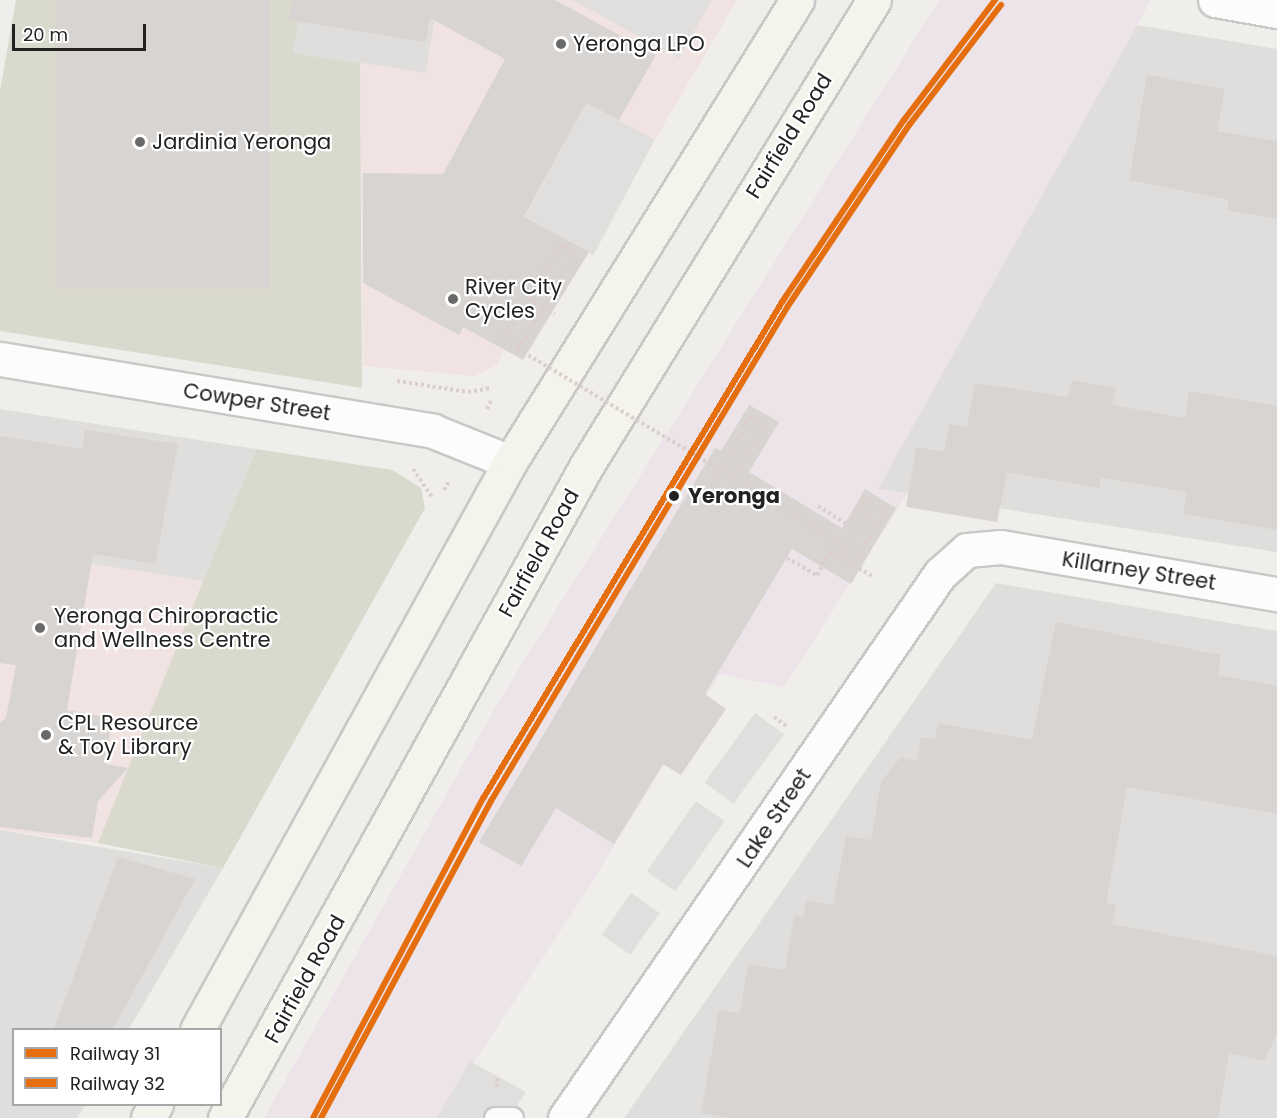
<!DOCTYPE html>
<html>
<head>
<meta charset="utf-8">
<style>
	body { margin:0 }
	#map { position:relative; width:1277px; height:1118px; overflow:hidden; background:#f0eeeb; font-family:Poppins,sans-serif }
	div>[style] { position:absolute }
	.residential>* { inset:0; background:#dfdedc }
	.commercial>* { inset:0; background:#f1e3e1 }
	.industrial>* { inset:0; background:#ede4e9 }
	.construction>* { inset:0; background:#d9d9cd }
	.parking>* { inset:0; background:#e0dfde; transform-origin:0 0 }
	.building>* { inset:0; background:#d7d4d2; transform-origin:0 0 }
	.path>* { height:4px; margin-top:-2px; transform-origin:0; background:repeating-linear-gradient(90deg,#dccecd 0 3px,transparent 0 6px) }
	.roads { filter:drop-shadow(2px 0 #c9c8c7) drop-shadow(-2px 0 #c9c8c7) drop-shadow(0 2px #c9c8c7) drop-shadow(0 -2px #c9c8c7) }
	.lane>* { height:20px; margin:-10px; padding:0 10px; transform-origin:10px; border-radius:10px; background:#fdfcfc }
	.street>* { height:33px; margin:-16.5px; padding:0 16.5px; transform-origin:16.5px; border-radius:16.5px; background:#fdfcfc }
	.secondary>* { height:33px; margin:-16.5px; padding:0 16.5px; transform-origin:16.5px; border-radius:16.5px; background:#f4f4ed }
	.path-bridge>* { height:4px; margin-top:-2px; transform-origin:0; background:repeating-linear-gradient(90deg,#dccecd 0 3px,transparent 0 6px) }
	.rail-1>* { height:6px; margin:-3px; padding:0 3px; transform-origin:3px; border-radius:3px; background:#e56e0f }
	.rail-2>* { height:6px; margin:-3px; padding:0 3px; transform-origin:3px; border-radius:3px; background:#e56e0f }
	.dots>* { width:16px; height:16px; translate:-50% -50%; box-sizing:border-box; border:3px solid #fff; border-radius:50% }
	span { translate:-50% -50%; white-space:nowrap; text-align:center; line-height:1.15; -webkit-text-stroke:4.5px #fff; paint-order:stroke }
	.poi-label { font-size:21px; color:#222 }
	.left { translate:0 -50%; text-align:left }
	.street-label { font-size:21px; color:#222 }
	.stop-label { font-size:21px; color:#222; font-weight:700 }
	.legend { position:absolute; left:12px; top:1028px; width:210px; height:78px; box-sizing:border-box; background:#fff; border:2px solid #a7a7a7; margin:0; padding:8px 10px; list-style:none; font-size:18px; color:#222 }
	.legend li { display:flex; align-items:center; gap:12px; height:30px }
	.legend b { width:30px; border:2px solid #a7a7a7 }
	.scale { position:absolute; left:12px; top:24px; width:134px; height:27px; box-sizing:border-box; border:3px solid #222; border-top:0; padding-left:8px; font-size:18px; line-height:21px; white-space:nowrap; color:#222; -webkit-text-stroke:4px #fff; paint-order:stroke }
</style>
</head>
<body>
<div id="map">
	<div class="residential">
		<i style="clip-path:polygon(302px 0,438px 0,426px 73px,293px 53px)"></i>
		<i style="clip-path:polygon(1137px 25px,1277px 49px,1277px 552px,877px 489px)"></i>
		<i style="clip-path:polygon(0 409px,256px 449px,203px 581px,0 550px)"></i>
		<i style="clip-path:polygon(996px 583px,1277px 631px,1277px 1118px,624px 1118px)"></i>
		<i style="clip-path:polygon(0 830px,223px 868px,129px 1029px,14px 1030px,14px 1104px,85px 1105px,77px 1118px,0 1118px)"></i>
	</div>
	<div class="commercial">
		<i style="clip-path:polygon(438px 0,737px 0,589px 252px,557px 235px,497px 365px,474px 376px,363px 366px,360px 63px,426px 73px)"></i>
		<i style="clip-path:polygon(0 550px,203px 581px,98px 843px,0 830px)"></i>
	</div>
	<div class="industrial">
		<i style="clip-path:polygon(939px 0,1151px 0,878px 489px,908px 493px,784px 687px,720px 674px,583px 897px,437px 1118px,264px 1118px,500px 699px)"></i>
	</div>
	<div class="construction">
		<i style="clip-path:polygon(16px 0,302px 0,293px 53px,360px 63px,362px 388px,0 331px,0 91px)"></i>
		<i style="clip-path:polygon(256px 449px,392px 470px,421px 488px,425px 508px,223px 868px,98px 843px)"></i>
	</div>
	<div class="parking">
		<i style="clip-path:polygon(572px 0,712px 0,679px 58px)"></i>
		<i style="left:586px;top:103px;width:78px;height:131px;rotate:28deg"></i>
		<i style="left:755px;top:713px;width:36px;height:86px;rotate:36deg"></i>
		<i style="left:696px;top:801px;width:35px;height:86px;rotate:35deg"></i>
		<i style="left:631px;top:893px;width:35px;height:51px;rotate:35deg"></i>
		<i style="clip-path:polygon(470px 1061px,526px 1092px,509px 1118px,437px 1118px)"></i>
	</div>
	<div class="building">
		<i style="left:55px;top:0;width:215px;height:289px"></i>
		<i style="clip-path:polygon(291px 0,555px 0,656px 55px,619px 120px,586px 103px,524px 217px,589px 252px,523px 360px,463px 327px,459px 335px,363px 283px,363px 173px,443px 174px,505px 59px,430px 18px,426px 42px,289px 20px)"></i>
		<i style="clip-path:polygon(1147px 75px,1225px 89px,1217px 131px,1277px 141px,1277px 219px,1227px 210px,1229px 200px,1129px 180px)"></i>
		<i style="clip-path:polygon(1072px 380px,1116px 388px,1112px 405px,1185px 418px,1189px 391px,1277px 406px,1277px 530px,1183px 514px,1187px 492px,1101px 478px,1099px 488px,1007px 472px,997px 522px,906px 507px,916px 447px,944px 452px,950px 424px,967px 427px,975px 383px,1068px 397px)"></i>
		<i style="clip-path:polygon(749px 405px,779px 422px,749px 472px,842px 528px,865px 489px,896px 508px,851px 584px,792px 549px,705px 694px,726px 709px,681px 775px,663px 764px,614px 844px,556px 808px,521px 866px,479px 842px,715px 448px,721px 451px)"></i>
		<i style="clip-path:polygon(85px 430px,178px 444px,155px 564px,93px 554px,67px 710px,112px 718px,106px 764px,128px 768px,98px 801px,92px 838px,0 827px,0 722px,6px 718px,16px 665px,0 663px,0 436px,82px 449px)"></i>
		<i style="clip-path:polygon(1056px 622px,1221px 655px,1218px 675px,1277px 686px,1277px 814px,1127px 787px,1106px 904px,1116px 905px,1112px 924px,1277px 956px,1277px 1034px,1264px 1061px,1229px 1053px,1218px 1118px,731px 1118px,701px 1113px,719px 1010px,740px 1013px,748px 964px,785px 970px,794px 915px,803px 917px,807px 900px,833px 905px,846px 836px,871px 840px,881px 782px,900px 758px,917px 761px,921px 737px,935px 740px,938px 723px,1032px 740px)"></i>
		<i style="clip-path:polygon(118px 857px,195px 879px,113px 1029px,54px 1029px)"></i>
	</div>
	<div class="path">
		<i style="left:528px;top:298px;width:31px;rotate:31deg"></i>
		<i style="left:518px;top:349px;width:18px;rotate:-151deg"></i>
		<i style="left:502px;top:340px;width:49px;rotate:-58.2deg"></i>
		<i style="left:528px;top:298px;width:62px;rotate:-58.1deg"></i>
		<i style="left:561px;top:245px;width:18px;rotate:29deg"></i>
		<i style="left:397px;top:381px;width:72px;rotate:8.8deg"></i>
		<i style="left:468px;top:392px;width:23px;rotate:-10deg"></i>
		<i style="left:487px;top:409px;width:11px;rotate:-63deg"></i>
		<i style="left:723px;top:466px;width:8px;rotate:30deg"></i>
		<i style="left:413px;top:469px;width:34px;rotate:56deg"></i>
		<i style="left:711px;top:487px;width:81px;rotate:-60.6deg"></i>
		<i style="left:751px;top:416px;width:16px;rotate:30deg"></i>
		<i style="left:765px;top:424px;width:62px;rotate:121.1deg"></i>
		<i style="left:444px;top:490px;width:12px;rotate:-59deg"></i>
		<i style="left:818px;top:506px;width:36px;rotate:32deg"></i>
		<i style="left:849px;top:525px;width:32px;rotate:-58deg"></i>
		<i style="left:866px;top:498px;width:9px;rotate:32deg"></i>
		<i style="left:874px;top:503px;width:63px;rotate:121.4deg"></i>
		<i style="left:829px;top:556px;width:5px;rotate:-37deg"></i>
		<i style="left:833px;top:553px;width:45px;rotate:30.5deg"></i>
		<i style="left:787px;top:558px;width:34px;rotate:30deg"></i>
		<i style="left:817px;top:575px;width:40px;rotate:-60.3deg"></i>
		<i style="left:853px;top:564px;width:63px;rotate:-57.3deg"></i>
		<i style="left:887px;top:511px;width:13px;rotate:-153deg"></i>
		<i style="left:774px;top:717px;width:17px;rotate:36deg"></i>
		<i style="left:497px;top:1087px;width:12px;rotate:-85deg"></i>
	</div>
	<div class="roads">
		<div class="lane">
			<i style="left:495px;top:1118px;width:18px"></i>
		</div>
		<div class="street">
			<i style="left:1215px;top:0;width:63px;rotate:10.1deg"></i>
			<i style="left:0;top:359px;width:439px;rotate:9.4deg"></i>
			<i style="left:433px;top:431px;width:83px;rotate:21.9deg"></i>
			<i style="left:565px;top:1118px;width:661px;rotate:-55.42deg"></i>
			<i style="left:940px;top:574px;width:36px;rotate:-42deg"></i>
			<i style="left:967px;top:550px;width:34px;rotate:-5deg"></i>
			<i style="left:1001px;top:547px;width:280px;rotate:9.7deg"></i>
		</div>
		<div class="secondary">
			<i style="left:197px;top:1030px;width:649px;rotate:-61.14deg"></i>
			<i style="left:510px;top:462px;width:544px;rotate:-58.15deg"></i>
			<i style="left:148px;top:1118px;width:16px;rotate:-60deg"></i>
			<i style="left:225px;top:1118px;width:747px;rotate:-61deg"></i>
			<i style="left:587px;top:465px;width:546px;rotate:-58.32deg"></i>
		</div>
	</div>
	<div class="path-bridge">
		<i style="left:577px;top:254px;width:112px;rotate:121.8deg"></i>
		<i style="left:518px;top:349px;width:386px;rotate:30.9deg"></i>
	</div>
	<div class="rail-1">
		<i style="left:313px;top:1118px;width:364px;rotate:-62deg"></i>
		<i style="left:484px;top:797px;width:578px;rotate:-58.95deg"></i>
		<i style="left:782px;top:302px;width:219px;rotate:-56.2deg"></i>
		<i style="left:904px;top:120px;width:151px;rotate:-52.8deg"></i>
	</div>
	<div class="rail-2">
		<i style="left:321px;top:1118px;width:360px;rotate:-61.8deg"></i>
		<i style="left:491px;top:801px;width:577px;rotate:-59.04deg"></i>
		<i style="left:788px;top:306px;width:219px;rotate:-56.2deg"></i>
		<i style="left:910px;top:124px;width:150px;rotate:-52.6deg"></i>
	</div>
	<div class="dots">
		<i style="left:561px;top:44px;background:#6a6968"></i>
		<i style="left:140px;top:142px;background:#6a6968"></i>
		<i style="left:453px;top:299px;background:#6a6968"></i>
		<i style="left:674px;top:496px;background:#222"></i>
		<i style="left:40px;top:628px;background:#6a6968"></i>
		<i style="left:46px;top:735px;background:#6a6968"></i>
	</div>
	<div class="poi-label">
		<span class="left" style="left:573px;top:44px">Yeronga LPO</span>
		<span class="left" style="left:152px;top:142px">Jardinia Yeronga</span>
		<span class="left" style="left:465px;top:299px">River City<br>Cycles</span>
		<span class="left" style="left:54px;top:628px">Yeronga Chiropractic<br>and Wellness Centre</span>
		<span class="left" style="left:58px;top:735px">CPL Resource<br>&amp; Toy Library</span>
	</div>
	<div class="street-label">
		<span style="left:789px;top:136px;rotate:-58deg">Fairfield Road</span>
		<span style="left:257px;top:402px;rotate:9deg">Cowper Street</span>
		<span style="left:539px;top:553px;rotate:-61deg">Fairfield Road</span>
		<span style="left:1139px;top:571px;rotate:9deg">Killarney Street</span>
		<span style="left:774px;top:818px;rotate:-56deg">Lake Street</span>
		<span style="left:305px;top:979px;rotate:-61deg">Fairfield Road</span>
	</div>
	<div class="stop-label">
		<span class="left" style="left:688px;top:496px">Yeronga</span>
	</div>
	<ul class="legend">
	<li><b style="height:8px;background:#e56e0f"></b>Railway 31</li>
	<li><b style="height:8px;background:#e56e0f"></b>Railway 32</li>
	</ul>
	<div class="scale">20 m</div>
</div>
</body>
</html>
